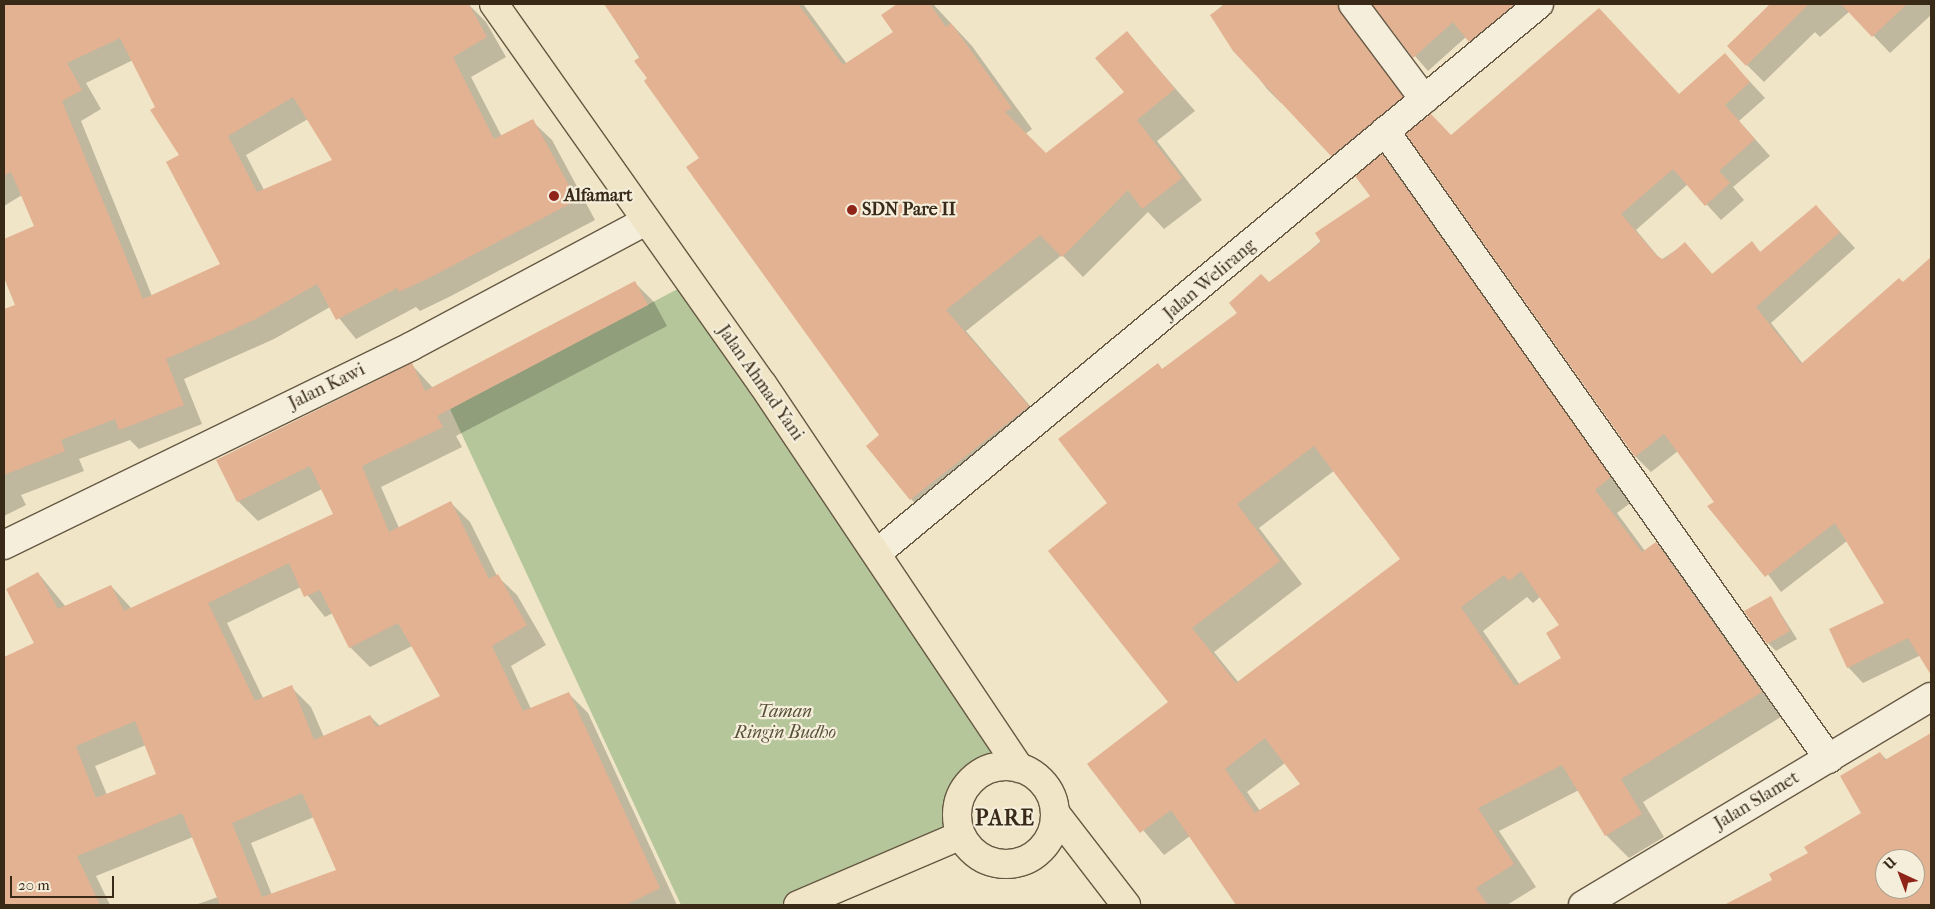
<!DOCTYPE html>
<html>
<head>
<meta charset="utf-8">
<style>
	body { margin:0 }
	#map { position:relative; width:1935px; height:909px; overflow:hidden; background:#f0e5c7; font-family:"IM FELL French Canon",serif }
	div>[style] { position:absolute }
	.green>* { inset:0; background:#b4c69a }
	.shadow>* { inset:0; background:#0003 }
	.building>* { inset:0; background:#e3b292 }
	.roads { filter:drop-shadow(1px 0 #675944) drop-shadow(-1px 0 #675944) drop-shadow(0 1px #675944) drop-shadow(0 -1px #675944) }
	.minor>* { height:28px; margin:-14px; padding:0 14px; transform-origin:14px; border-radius:14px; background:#f5eedb }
	.major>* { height:28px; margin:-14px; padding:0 14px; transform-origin:14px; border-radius:14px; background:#f0e5c7 }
	.major>.ring { margin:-14px; padding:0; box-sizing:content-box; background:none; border:28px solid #f0e5c7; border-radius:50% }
	.dots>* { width:14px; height:14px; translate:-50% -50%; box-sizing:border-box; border:2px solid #f5eedb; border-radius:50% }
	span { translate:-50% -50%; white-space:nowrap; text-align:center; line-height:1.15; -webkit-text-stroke:4.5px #f5eedb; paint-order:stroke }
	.poi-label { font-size:18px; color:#392a18; font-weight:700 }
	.left { translate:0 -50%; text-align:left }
	.street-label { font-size:18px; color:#392a18 }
	.park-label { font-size:18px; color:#585138; font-style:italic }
	.district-label { font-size:22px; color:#392a18; font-weight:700; letter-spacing:1px }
	.frame { position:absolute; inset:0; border:5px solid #392a18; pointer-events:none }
	.north { position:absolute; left:1875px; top:849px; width:50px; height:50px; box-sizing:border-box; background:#f5eedb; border:1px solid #aaa08d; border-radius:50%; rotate:317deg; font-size:14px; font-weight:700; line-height:20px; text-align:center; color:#392a18 }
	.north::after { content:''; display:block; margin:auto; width:18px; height:22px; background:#8f2418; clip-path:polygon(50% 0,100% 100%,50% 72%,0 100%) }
	.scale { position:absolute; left:10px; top:876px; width:104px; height:22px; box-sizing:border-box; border:2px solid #392a18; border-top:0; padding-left:6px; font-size:15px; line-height:18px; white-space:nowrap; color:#392a18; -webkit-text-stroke:4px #f5eedb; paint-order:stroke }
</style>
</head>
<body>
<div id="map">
	<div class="green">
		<i style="clip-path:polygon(689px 283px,1002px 766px,972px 780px,962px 793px,957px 822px,961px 835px,798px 905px,681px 905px,450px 409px)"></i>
	</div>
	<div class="shadow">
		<i style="clip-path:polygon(evenodd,4px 4px,447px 4px,452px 11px,468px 4px,486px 22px,506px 57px,471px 77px,502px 137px,532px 121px,552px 140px,595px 220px,451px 296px,420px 311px,416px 307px,356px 339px,330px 307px,274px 339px,184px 379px,202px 424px,139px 449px,130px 440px,79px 459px,84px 471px,21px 495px,26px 505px,4px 516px,4px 311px,16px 306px,4px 274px,4px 241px,36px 227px,22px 195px,4px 206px,4px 4px,133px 60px,180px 156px,222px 264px,152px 296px,81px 121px,101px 109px,86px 83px,133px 60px,4px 4px,308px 119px,334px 161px,264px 190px,246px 155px,308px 119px)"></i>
		<i style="clip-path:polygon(605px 4px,803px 4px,847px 64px,895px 33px,883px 15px,899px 4px,933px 4px,972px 46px,1032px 129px,1025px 134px,1046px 154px,1126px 92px,1127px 33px,1195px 111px,1157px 141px,1202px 200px,1164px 229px,1148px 212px,1083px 277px,1062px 255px,966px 331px,1049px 428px,932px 520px,911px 499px,881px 435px)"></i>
		<i style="clip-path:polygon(1224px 4px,1362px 4px,1354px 29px,1416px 111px,1346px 170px,1284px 100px,1281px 103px,1267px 89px,1212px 15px)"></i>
		<i style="clip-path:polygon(1370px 4px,1547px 4px,1484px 55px,1466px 37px,1428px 71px)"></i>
		<i style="clip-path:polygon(1772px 4px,1931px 4px,1931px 15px,1890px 53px,1850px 11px,1820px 37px,1815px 32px,1764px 82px,1728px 46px)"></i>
		<i style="clip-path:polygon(1599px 9px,1680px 96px,1740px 71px,1765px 98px,1739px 121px,1770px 156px,1733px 187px,1744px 200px,1721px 220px,1688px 184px,1636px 230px,1661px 260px,1685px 244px,1713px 275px,1752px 243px,1761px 253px,1816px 206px,1855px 248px,1771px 323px,1803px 364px,1931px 259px,1931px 665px,1921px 655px,1863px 683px,1848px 667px,1886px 603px,1847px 541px,1781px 592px,1678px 451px,1651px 472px,1636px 457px,1408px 134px,1451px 136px)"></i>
		<i style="clip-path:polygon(evenodd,1382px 156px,1405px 179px,1633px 501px,1617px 513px,1645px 551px,1656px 543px,1679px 566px,1784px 715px,1643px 802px,1664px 837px,1629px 858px,1606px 835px,1579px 790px,1499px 831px,1536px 887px,1507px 905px,1237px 905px,1190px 836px,1164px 855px,1088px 764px,1170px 702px,1109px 503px,1163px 370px,1239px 314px,1371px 196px,1382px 156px,1335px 470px,1402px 559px,1239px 683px,1214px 652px,1302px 584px,1259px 528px,1335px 470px,1382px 156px,1541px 596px,1561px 625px,1563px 659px,1520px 685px,1483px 631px,1527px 597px,1533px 603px,1541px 596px,1382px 156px,1285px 763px,1301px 784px,1260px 811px,1247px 792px,1285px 763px)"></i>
		<i style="clip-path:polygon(evenodd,634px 282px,654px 302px,667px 326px,456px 436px,462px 447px,381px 487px,399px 528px,450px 502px,470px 522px,497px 576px,517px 595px,546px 645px,511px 666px,531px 709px,568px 693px,588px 713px,677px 905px,195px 905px,218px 897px,193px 837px,96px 876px,110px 905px,4px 905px,4px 659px,36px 643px,38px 573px,66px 607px,111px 586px,132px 609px,334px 514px,322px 489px,258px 521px,238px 501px,412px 365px,433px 388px,634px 282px,301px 587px,325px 617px,333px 613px,350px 647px,370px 667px,412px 646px,442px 697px,380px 726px,370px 716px,324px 737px,311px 707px,291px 687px,263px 698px,227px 623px,301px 587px,634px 282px,146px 745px,158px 775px,107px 795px,95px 766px,146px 745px,634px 282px,314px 817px,338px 871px,272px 895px,251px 843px,314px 817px)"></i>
		<i style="clip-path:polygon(1771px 598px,1797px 639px,1776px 651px,1768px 643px)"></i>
		<i style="clip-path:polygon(evenodd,1931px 737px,1931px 905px,1727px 905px,1774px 880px,1863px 813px,1880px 753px,1887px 760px,1931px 737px,1885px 859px,1915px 859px,1915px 889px,1885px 889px,1885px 859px)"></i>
	</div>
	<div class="building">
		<i style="clip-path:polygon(evenodd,4px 4px,469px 4px,487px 37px,453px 57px,494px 139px,533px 119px,577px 200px,431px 277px,399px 292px,397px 288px,336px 320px,317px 284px,254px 320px,166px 359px,184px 405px,119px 430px,115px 419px,61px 440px,65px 451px,4px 475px,4px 309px,15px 305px,4px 278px,4px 239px,34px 226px,11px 172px,4px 176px,4px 4px,120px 38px,155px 107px,150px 110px,179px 155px,166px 162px,220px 264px,143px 299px,62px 101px,82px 90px,67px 63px,120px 38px,4px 4px,293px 97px,332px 160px,257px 192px,228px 136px,293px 97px)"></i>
		<i style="clip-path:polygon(604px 4px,798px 4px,843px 65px,893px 32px,881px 15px,897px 4px,930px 4px,946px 27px,951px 23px,1012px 108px,1005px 112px,1046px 153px,1124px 92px,1095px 58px,1127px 31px,1175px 89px,1137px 120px,1182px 178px,1142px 209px,1128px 190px,1062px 257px,1040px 235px,946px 310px,1029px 406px,910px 500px,866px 446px,879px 435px,686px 167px,699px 158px,644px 81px,647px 78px,634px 61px,640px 57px)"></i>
		<i style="clip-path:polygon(1225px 4px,1338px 4px,1403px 97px,1331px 156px,1233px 51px,1210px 15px)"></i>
		<i style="clip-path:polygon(1372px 4px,1515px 4px,1469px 42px,1453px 22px,1413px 58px)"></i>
		<i style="clip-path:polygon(1770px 4px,1809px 4px,1746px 66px,1727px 46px)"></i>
		<i style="clip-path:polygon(1841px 4px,1907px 4px,1872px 37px)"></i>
		<i style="clip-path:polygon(1599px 8px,1679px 94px,1725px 53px,1750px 82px,1725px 105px,1755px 139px,1719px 171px,1730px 183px,1705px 206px,1673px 169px,1621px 214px,1656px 255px,1664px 260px,1685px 242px,1712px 274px,1752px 241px,1760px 252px,1816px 205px,1840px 232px,1756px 307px,1801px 364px,1899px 278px,1903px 282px,1931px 257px,1931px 675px,1908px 638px,1847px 668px,1829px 629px,1884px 603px,1835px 523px,1765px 577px,1707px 506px,1714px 502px,1664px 434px,1635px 457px,1406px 134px,1431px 114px,1451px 135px)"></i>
		<i style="clip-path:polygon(evenodd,1382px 154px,1611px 477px,1595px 490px,1642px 552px,1656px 542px,1762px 692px,1621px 779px,1642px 814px,1605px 836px,1562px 765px,1478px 808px,1514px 864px,1476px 888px,1488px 905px,1236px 905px,1171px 810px,1140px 833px,1087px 764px,1168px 702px,1048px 551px,1107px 503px,1058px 439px,1158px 363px,1162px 369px,1237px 313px,1229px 303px,1261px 274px,1269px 282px,1321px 242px,1315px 233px,1370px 196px,1355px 176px,1382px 154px,1314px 446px,1400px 559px,1236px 683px,1192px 628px,1280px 561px,1237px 504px,1314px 446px,1382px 154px,1521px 571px,1559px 625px,1546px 633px,1561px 658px,1515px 686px,1461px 607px,1504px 575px,1509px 581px,1521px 571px,1382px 154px,1265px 738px,1300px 784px,1255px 813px,1225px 769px,1265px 738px)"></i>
		<i style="clip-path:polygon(evenodd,635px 281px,648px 305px,437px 416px,443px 427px,362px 466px,389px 532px,451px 501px,489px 579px,498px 574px,527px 625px,492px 646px,523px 711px,569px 692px,660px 888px,626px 905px,220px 905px,182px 813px,77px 856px,100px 905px,4px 905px,4px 657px,34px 643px,6px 589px,38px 572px,58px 609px,111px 585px,124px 611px,333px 514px,310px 466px,237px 502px,216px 460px,412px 363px,425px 391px,635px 281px,289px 563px,304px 597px,320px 590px,349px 648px,398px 623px,440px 696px,376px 727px,370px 715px,314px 740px,292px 685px,255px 701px,208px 603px,289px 563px,635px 281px,135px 721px,156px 774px,96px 798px,76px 746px,135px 721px,635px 281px,302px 793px,336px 870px,262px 897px,232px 823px,302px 793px)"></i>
		<i style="clip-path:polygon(1771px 596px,1790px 631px,1767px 644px,1744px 611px)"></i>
		<i style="clip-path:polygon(evenodd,1931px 733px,1931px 905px,1724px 905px,1772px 880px,1769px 874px,1808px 853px,1804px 847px,1861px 813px,1840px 776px,1880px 752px,1885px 760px,1931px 733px,1885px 859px,1915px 859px,1915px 889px,1885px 889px,1885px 859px)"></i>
	</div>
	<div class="roads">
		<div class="minor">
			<i style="left:1353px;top:4px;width:119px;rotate:53.2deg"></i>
			<i style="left:1385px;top:131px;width:769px;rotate:54.74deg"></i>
			<i style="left:4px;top:545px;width:452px;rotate:-26deg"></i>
			<i style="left:410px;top:347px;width:268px;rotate:-28.1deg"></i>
			<i style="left:877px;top:553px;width:860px;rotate:-39.67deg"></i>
			<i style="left:1583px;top:905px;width:405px;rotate:-30.9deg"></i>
		</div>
		<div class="major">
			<i style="left:494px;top:4px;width:466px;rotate:54.8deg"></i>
			<i style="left:763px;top:385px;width:461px;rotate:56.2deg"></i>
			<i class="ring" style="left:957px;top:766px;width:70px;height:70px"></i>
			<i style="left:1056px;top:814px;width:115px;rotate:52.4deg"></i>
			<i style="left:798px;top:905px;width:177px;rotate:-23.2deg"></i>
		</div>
	</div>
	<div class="dots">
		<i style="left:554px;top:196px;background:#8f2418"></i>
		<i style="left:852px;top:210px;background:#8f2418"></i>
	</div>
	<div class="poi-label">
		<span class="left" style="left:564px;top:196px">Alfamart</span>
		<span class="left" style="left:862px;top:210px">SDN Pare II</span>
	</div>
	<div class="street-label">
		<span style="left:1210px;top:280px;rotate:-40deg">Jalan Welirang</span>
		<span style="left:760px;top:383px;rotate:55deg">Jalan Ahmad Yani</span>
		<span style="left:327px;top:387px;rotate:-26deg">Jalan Kawi</span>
		<span style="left:1757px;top:801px;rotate:-31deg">Jalan Slamet</span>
	</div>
	<div class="park-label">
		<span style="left:785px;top:723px">Taman<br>Ringin Budho</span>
	</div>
	<div class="district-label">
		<span style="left:1005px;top:819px">PARE</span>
	</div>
	<div class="frame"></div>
	<div class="north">U</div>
	<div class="scale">20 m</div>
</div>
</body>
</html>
